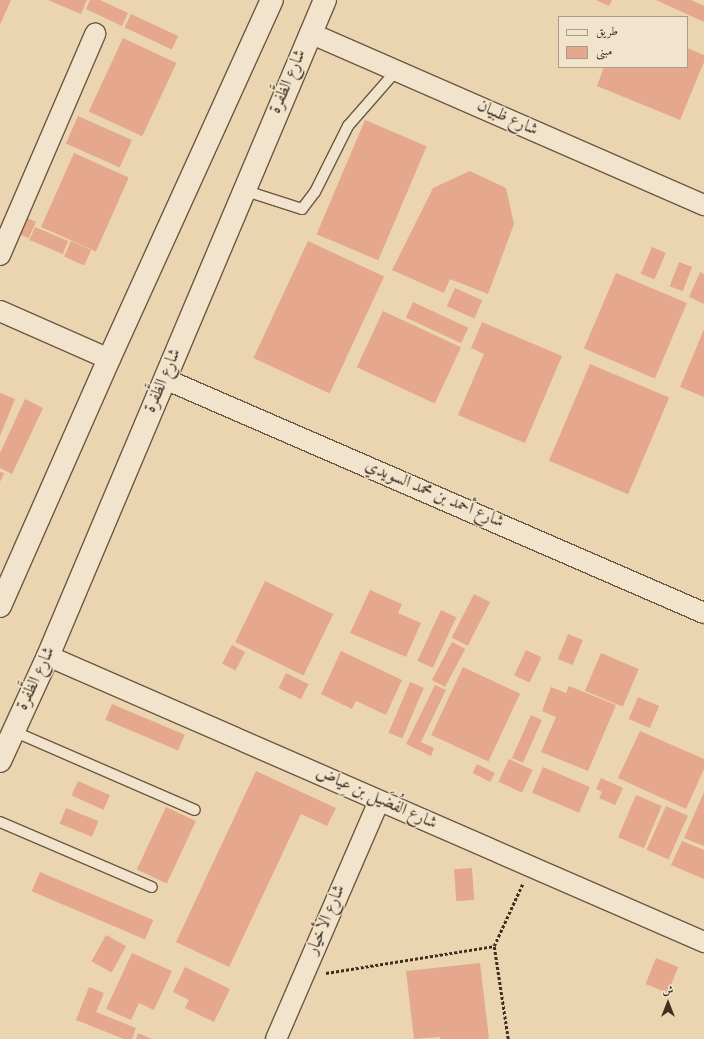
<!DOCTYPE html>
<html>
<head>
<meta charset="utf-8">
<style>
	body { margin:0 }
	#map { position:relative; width:704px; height:1039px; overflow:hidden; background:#ebd5b1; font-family:"Sorts Mill Goudy",Amiri,serif }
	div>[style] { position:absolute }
	.building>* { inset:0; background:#e5a88c; transform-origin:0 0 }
	.path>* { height:2.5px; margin-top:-1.25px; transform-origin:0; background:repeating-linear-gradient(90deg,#402e1f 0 3px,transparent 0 5px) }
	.roads { filter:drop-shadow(1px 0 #6b5844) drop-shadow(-1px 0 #6b5844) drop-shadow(0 1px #6b5844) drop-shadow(0 -1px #6b5844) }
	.service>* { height:10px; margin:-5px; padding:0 5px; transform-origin:5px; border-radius:5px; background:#f2e4cc }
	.minor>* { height:20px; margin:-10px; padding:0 10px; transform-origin:10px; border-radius:10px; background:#f2e4cc }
	.secondary>* { height:22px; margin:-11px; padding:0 11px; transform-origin:11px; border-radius:11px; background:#f2e4cc }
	span { translate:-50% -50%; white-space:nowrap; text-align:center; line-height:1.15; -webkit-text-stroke:3px #f2e4cc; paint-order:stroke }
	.street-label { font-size:17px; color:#402e1f }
	.legend { position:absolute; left:558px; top:16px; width:130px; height:52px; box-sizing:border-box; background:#f2e4cc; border:1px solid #ab9b87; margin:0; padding:5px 7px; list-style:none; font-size:12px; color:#402e1f }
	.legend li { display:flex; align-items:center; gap:8px; height:20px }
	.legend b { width:20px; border:1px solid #ab9b87 }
	.north { position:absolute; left:648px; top:983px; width:40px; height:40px; -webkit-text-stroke:3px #f2e4cc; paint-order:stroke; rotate:0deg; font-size:11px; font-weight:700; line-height:16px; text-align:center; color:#402e1f }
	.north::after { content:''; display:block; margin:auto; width:14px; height:18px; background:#402e1f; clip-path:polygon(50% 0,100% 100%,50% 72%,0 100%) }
</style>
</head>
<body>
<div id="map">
	<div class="building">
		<i style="clip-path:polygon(0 0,11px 0,0 25px)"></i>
		<i style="clip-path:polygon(48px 0,87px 0,81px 14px)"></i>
		<i style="clip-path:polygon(90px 0,100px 0,128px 13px,122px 26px,86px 9px)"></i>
		<i style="clip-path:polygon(596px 0,612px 0,609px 6px)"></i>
		<i style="clip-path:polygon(656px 0,691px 0,704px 6px,704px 22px)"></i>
		<i style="left:131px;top:14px;width:52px;height:15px;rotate:25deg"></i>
		<i style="left:123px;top:38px;width:59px;height:81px;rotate:25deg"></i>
		<i style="clip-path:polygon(687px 48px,704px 55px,704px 62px,680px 120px,597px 86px,604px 67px,687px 67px)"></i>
		<i style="left:78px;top:116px;width:59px;height:30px;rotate:24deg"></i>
		<i style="left:365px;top:120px;width:67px;height:124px;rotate:23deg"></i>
		<i style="left:74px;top:153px;width:60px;height:81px;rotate:24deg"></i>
		<i style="clip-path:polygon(470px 171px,506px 188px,514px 224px,488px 294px,450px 279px,444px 293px,392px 270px,433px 188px)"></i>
		<i style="left:25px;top:217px;width:12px;height:18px;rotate:24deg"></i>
		<i style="left:35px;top:227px;width:36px;height:14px;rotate:23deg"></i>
		<i style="left:71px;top:241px;width:22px;height:17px;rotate:24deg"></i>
		<i style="left:308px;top:241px;width:84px;height:129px;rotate:25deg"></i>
		<i style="left:652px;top:247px;width:15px;height:29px;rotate:23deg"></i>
		<i style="left:679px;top:262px;width:14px;height:26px;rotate:21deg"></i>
		<i style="clip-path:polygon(700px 272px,704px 274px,704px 304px,689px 297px)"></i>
		<i style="left:616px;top:273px;width:77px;height:82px;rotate:23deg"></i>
		<i style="left:455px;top:288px;width:30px;height:20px;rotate:24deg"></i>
		<i style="left:413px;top:302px;width:61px;height:17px;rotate:25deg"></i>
		<i style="left:383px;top:311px;width:86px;height:62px;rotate:25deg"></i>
		<i style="clip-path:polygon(482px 322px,562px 356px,525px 443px,458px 415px,484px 354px,471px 348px)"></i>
		<i style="clip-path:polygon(704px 329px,704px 397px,680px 387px)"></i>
		<i style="left:590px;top:364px;width:86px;height:105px;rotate:23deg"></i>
		<i style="clip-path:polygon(0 393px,15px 399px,0 436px)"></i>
		<i style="clip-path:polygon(25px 399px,43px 408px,12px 474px,0 468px,0 453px)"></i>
		<i style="clip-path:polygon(0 472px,4px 473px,0 482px)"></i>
		<i style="left:265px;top:581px;width:76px;height:68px;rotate:26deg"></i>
		<i style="clip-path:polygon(370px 590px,402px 604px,398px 613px,421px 623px,406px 657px,350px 633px)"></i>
		<i style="left:474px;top:594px;width:18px;height:49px;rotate:27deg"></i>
		<i style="left:441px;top:610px;width:17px;height:56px;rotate:25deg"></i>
		<i style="left:568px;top:634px;width:16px;height:27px;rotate:22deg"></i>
		<i style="left:452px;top:642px;width:15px;height:43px;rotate:28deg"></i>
		<i style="left:232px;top:645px;width:15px;height:21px;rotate:28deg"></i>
		<i style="left:526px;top:650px;width:17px;height:28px;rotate:25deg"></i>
		<i style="clip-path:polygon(341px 651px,402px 680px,386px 715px,356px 701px,352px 709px,321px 694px)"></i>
		<i style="left:601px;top:653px;width:41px;height:41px;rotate:23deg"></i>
		<i style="left:463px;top:667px;width:63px;height:75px;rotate:25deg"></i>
		<i style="left:286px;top:673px;width:25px;height:17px;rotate:26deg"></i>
		<i style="left:410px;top:682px;width:15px;height:55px;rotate:23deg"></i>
		<i style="clip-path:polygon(435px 685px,446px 690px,421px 742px,434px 748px,431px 756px,406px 744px)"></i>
		<i style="clip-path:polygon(569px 686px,616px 705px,588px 771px,541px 752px,556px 717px,542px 711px,551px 687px,566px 693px)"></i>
		<i style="left:638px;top:697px;width:23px;height:24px;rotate:23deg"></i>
		<i style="left:112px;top:704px;width:79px;height:17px;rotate:23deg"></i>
		<i style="left:531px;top:715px;width:12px;height:47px;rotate:24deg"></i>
		<i style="clip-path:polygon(640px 731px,704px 759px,704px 769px,686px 809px,618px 778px)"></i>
		<i style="left:509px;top:759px;width:26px;height:25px;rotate:25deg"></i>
		<i style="left:477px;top:764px;width:20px;height:10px;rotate:27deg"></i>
		<i style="left:543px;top:767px;width:51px;height:28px;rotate:23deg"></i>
		<i style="clip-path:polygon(256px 771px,336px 808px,327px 826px,301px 814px,229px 967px,176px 942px)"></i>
		<i style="clip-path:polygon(601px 778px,623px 788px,615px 805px,599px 798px,602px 792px,596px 789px)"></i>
		<i style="left:78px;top:781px;width:35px;height:16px;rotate:24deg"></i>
		<i style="clip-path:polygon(704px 792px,704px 846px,684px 838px)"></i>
		<i style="left:636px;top:795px;width:28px;height:46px;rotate:23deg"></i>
		<i style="left:666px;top:806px;width:24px;height:48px;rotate:24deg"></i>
		<i style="left:166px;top:807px;width:33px;height:69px;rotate:25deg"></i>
		<i style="left:66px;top:808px;width:35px;height:17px;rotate:22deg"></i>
		<i style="clip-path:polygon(682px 841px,704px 850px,704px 879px,671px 865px)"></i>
		<i style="left:472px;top:868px;width:32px;height:18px;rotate:86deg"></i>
		<i style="left:40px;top:872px;width:123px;height:21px;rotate:23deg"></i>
		<i style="left:106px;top:935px;width:23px;height:30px;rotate:29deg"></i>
		<i style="clip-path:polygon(132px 953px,172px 971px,154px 1010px,139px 1003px,131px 1020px,106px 1009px)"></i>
		<i style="left:656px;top:958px;width:24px;height:28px;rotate:22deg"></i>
		<i style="clip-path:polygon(480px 963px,489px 1039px,440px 1039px,440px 1037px,414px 1039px,406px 971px)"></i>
		<i style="clip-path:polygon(185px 967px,230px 989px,214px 1022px,185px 1008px,189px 1000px,173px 992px)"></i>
		<i style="clip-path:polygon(89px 987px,104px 993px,96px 1012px,136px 1028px,132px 1039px,124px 1039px,76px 1020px)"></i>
		<i style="clip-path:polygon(138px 1033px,152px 1039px,136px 1039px)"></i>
	</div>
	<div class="path">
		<i style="left:326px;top:973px;width:170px;rotate:-9.1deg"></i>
		<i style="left:508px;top:1039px;width:94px;rotate:-98.6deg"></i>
		<i style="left:494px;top:946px;width:69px;rotate:-65.3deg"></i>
	</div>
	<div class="roads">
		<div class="service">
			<i style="left:243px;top:190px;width:62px;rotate:17.9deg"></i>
			<i style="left:302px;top:209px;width:21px;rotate:-53deg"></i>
			<i style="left:315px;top:192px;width:74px;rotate:-63.4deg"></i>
			<i style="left:348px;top:126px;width:73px;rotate:-48.9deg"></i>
			<i style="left:13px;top:731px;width:198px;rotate:23.5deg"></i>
			<i style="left:0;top:822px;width:165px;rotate:23.2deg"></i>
		</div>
		<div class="minor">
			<i style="left:310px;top:33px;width:430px;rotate:23.6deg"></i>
			<i style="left:0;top:255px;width:241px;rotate:-66.7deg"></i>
			<i style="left:0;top:311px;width:119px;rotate:23.8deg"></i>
			<i style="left:165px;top:379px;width:588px;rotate:23.47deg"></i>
			<i style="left:48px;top:656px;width:716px;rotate:23.56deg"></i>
			<i style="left:276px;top:1039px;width:259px;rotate:-66.6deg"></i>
		</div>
		<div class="secondary">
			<i style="left:0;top:606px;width:270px;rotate:-66.2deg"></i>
			<i style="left:109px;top:359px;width:394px;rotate:-65.6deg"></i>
			<i style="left:0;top:761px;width:115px;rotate:-65.4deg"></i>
			<i style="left:48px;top:656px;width:712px;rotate:-67.11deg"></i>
		</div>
	</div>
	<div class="street-label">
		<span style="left:289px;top:82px;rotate:-67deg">شارع الظَّفرة</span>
		<span style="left:507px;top:119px;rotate:24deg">شارع ظبيان</span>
		<span style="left:164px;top:381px;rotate:-67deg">شارع الظَّفرة</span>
		<span style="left:434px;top:495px;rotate:23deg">شارع أحمد بن محمد السويدي</span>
		<span style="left:37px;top:679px;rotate:-65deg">شارع الظَّفرة</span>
		<span style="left:376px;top:799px;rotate:24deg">شارع الفُضَيل بن عِياض</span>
		<span style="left:327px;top:920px;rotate:-67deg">شارع الأخيار</span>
	</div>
	<ul class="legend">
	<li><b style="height:5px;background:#f2e4cc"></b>طريق</li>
	<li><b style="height:11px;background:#e5a88c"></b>مبنى</li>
	</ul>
	<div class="north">ش</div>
</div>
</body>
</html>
